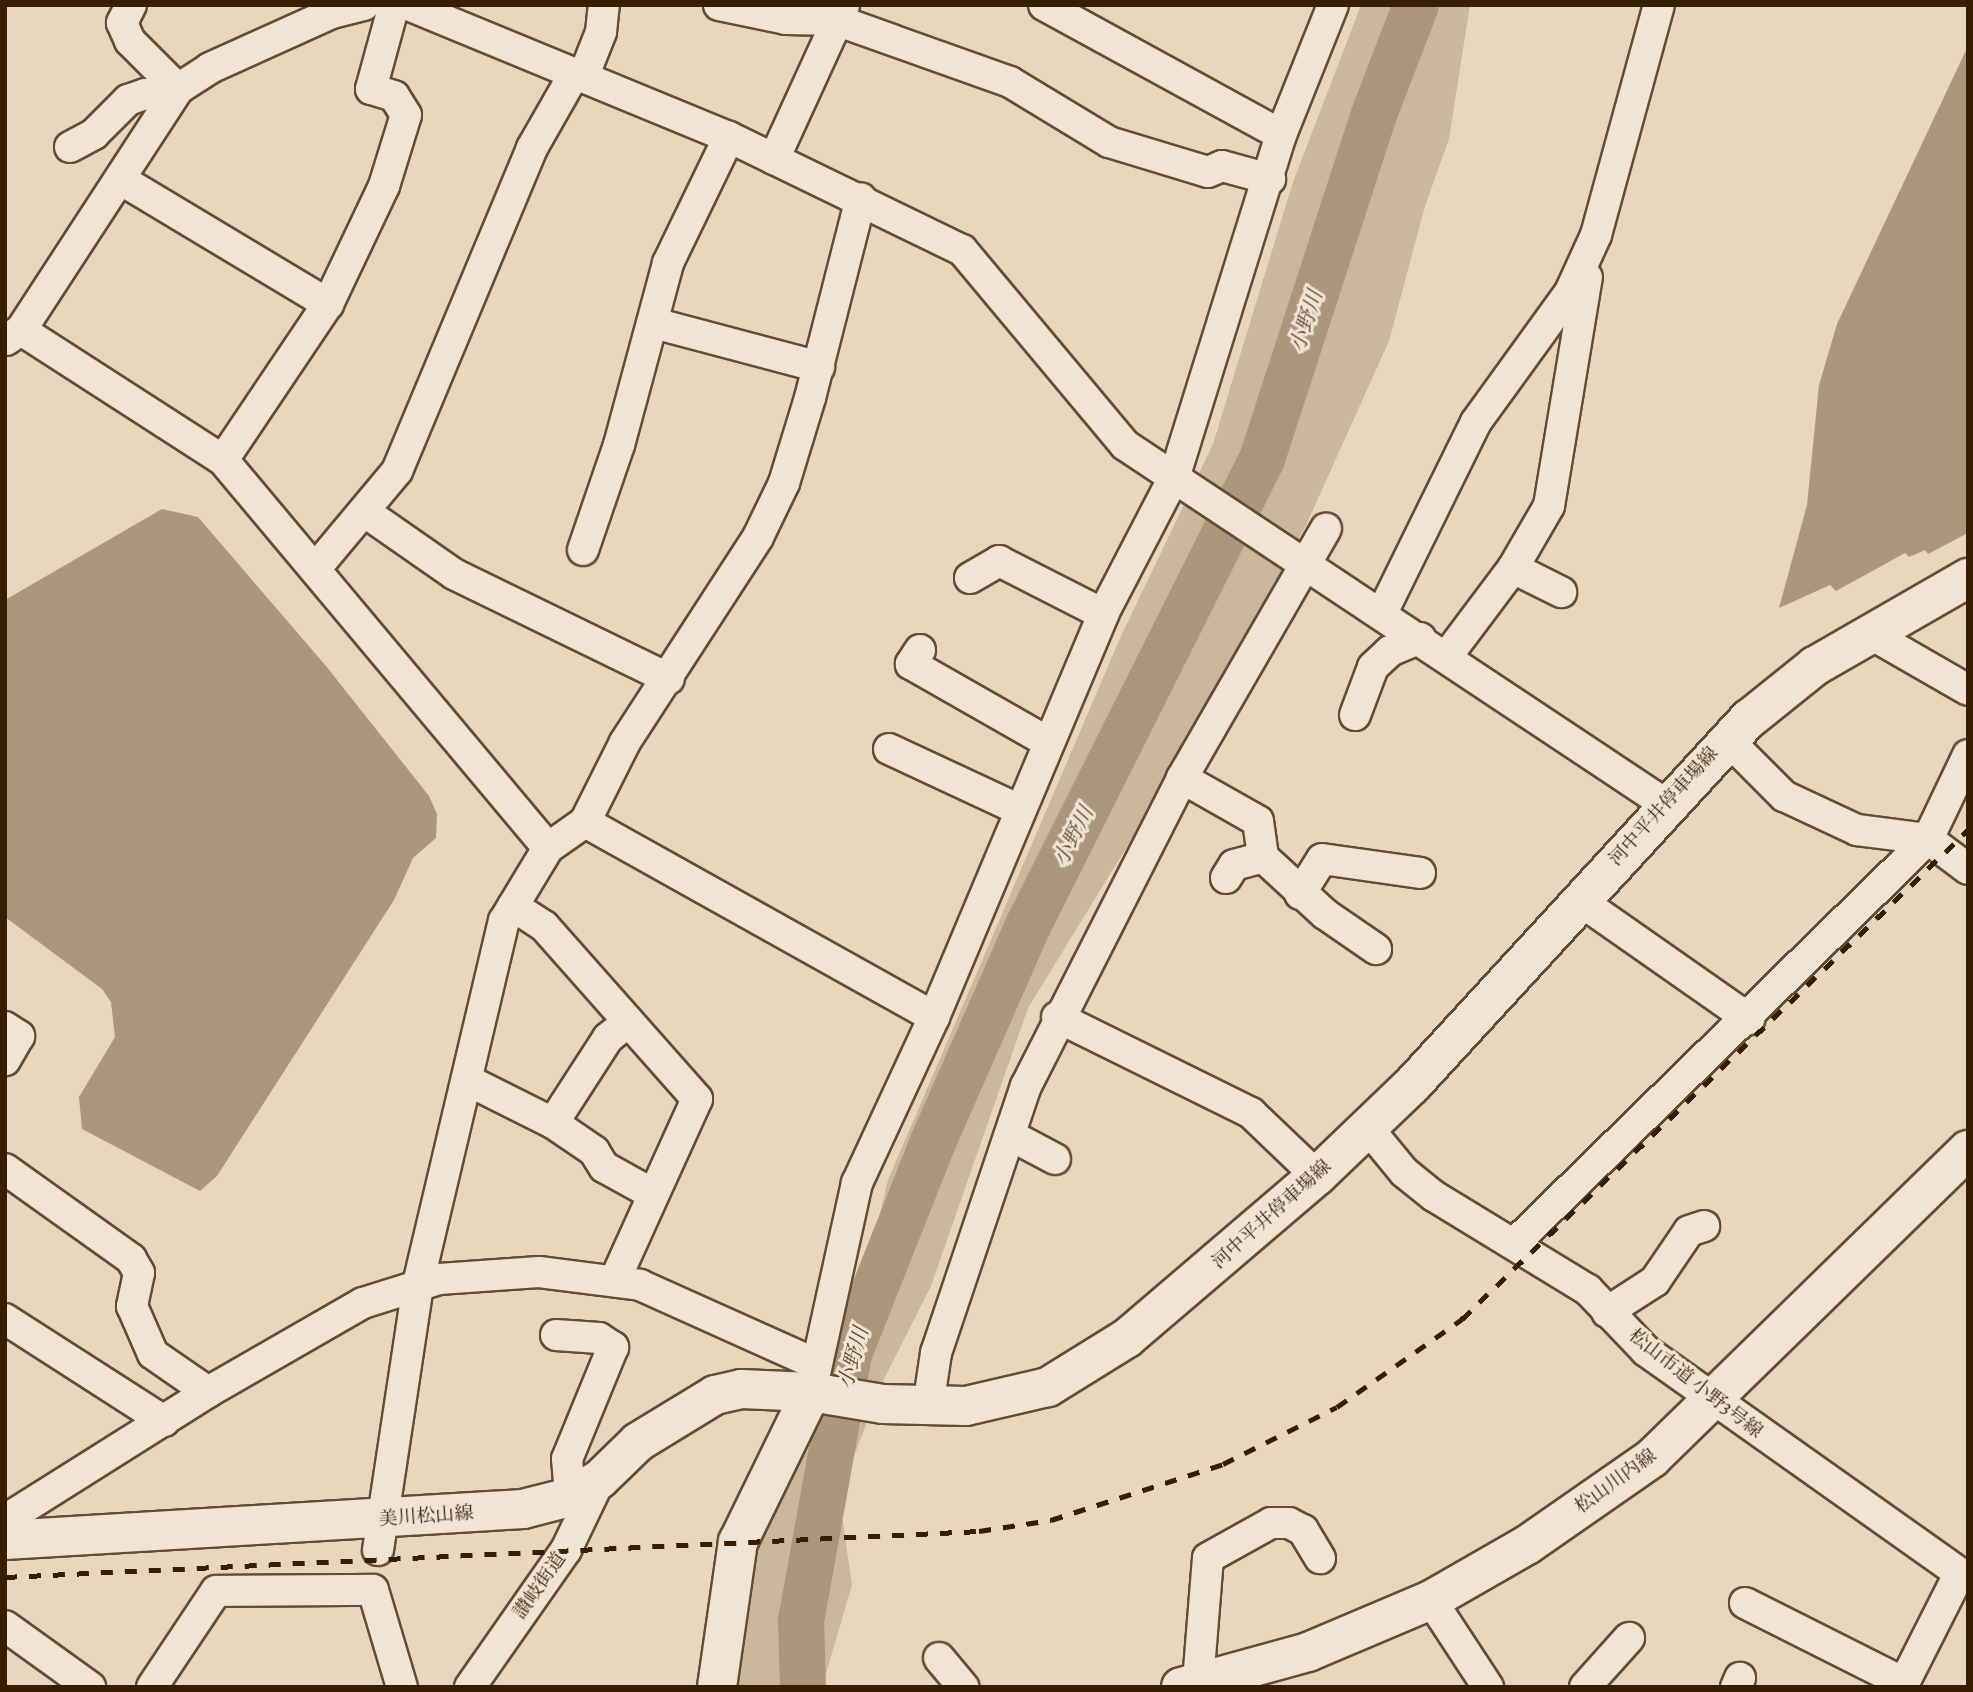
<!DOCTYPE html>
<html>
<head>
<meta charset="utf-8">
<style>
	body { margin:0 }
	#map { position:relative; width:1973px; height:1692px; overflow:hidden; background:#e8d6be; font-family:Alegreya,"Noto Serif JP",serif }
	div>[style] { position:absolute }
	.green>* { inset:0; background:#cab79e }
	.water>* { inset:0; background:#ac977d }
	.river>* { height:46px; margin:-23px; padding:0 23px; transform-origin:23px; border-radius:23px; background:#ac977d }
	.roads { filter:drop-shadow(2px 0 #644c30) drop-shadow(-2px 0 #644c30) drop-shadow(0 2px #644c30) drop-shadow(0 -2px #644c30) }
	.street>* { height:30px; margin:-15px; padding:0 15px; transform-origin:15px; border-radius:15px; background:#f0e4d5 }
	.secondary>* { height:38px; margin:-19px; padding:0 19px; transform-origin:19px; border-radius:19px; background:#f0e4d5 }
	.rail>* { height:5px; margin-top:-2.5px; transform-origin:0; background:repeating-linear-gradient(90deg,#381e00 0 12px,transparent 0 24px) }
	span { translate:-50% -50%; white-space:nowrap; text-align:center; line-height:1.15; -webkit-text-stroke:6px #f0e4d5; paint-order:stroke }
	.street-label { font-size:19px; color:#381e00 }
	.water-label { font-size:21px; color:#61482c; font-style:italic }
	.frame { position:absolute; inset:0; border:7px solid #381e00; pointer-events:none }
</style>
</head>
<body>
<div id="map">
	<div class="green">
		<i style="clip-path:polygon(1361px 5px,1470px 5px,1449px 139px,1425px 206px,1389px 341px,1307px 523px,1185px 752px,1028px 1008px,931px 1286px,882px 1383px,851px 1464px,842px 1516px,852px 1585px,822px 1687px,730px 1687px,747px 1556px,824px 1421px,856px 1316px,888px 1180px,1121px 636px,1213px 444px,1293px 182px)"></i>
	</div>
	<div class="water">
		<i style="clip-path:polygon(1968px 46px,1968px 533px,1928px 554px,1925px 550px,1909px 557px,1905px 553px,1836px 591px,1830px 585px,1779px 608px,1807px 505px,1819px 385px,1837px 324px)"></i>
		<i style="clip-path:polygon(162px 509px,198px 517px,326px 666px,429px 796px,437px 814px,436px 838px,413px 858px,394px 900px,217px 1176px,200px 1191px,82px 1129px,79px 1097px,115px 1037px,111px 1002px,102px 989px,5px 917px,5px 600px)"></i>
	</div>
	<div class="river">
		<i style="left:803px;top:1687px;width:66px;rotate:-91.7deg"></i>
		<i style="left:801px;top:1621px;width:271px;rotate:-79.8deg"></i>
		<i style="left:849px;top:1354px;width:228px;rotate:-68.4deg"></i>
		<i style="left:933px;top:1142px;width:236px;rotate:-66.3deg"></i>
		<i style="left:1028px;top:926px;width:522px;rotate:-63.39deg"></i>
		<i style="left:1262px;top:459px;width:360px;rotate:-72deg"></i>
		<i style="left:1373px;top:117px;width:120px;rotate:-69deg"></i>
	</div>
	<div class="roads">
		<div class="street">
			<i style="left:131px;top:5px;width:20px;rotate:117deg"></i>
			<i style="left:122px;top:23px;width:20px;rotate:66deg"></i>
			<i style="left:130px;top:41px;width:68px;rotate:45deg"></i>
			<i style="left:408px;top:5px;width:347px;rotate:22.4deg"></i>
			<i style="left:729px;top:137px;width:259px;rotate:25.9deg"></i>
			<i style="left:962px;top:250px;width:254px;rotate:50.1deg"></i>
			<i style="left:1125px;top:445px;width:651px;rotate:33.59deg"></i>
			<i style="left:719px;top:5px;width:68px;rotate:11.8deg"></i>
			<i style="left:786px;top:19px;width:50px;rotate:1.1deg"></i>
			<i style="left:836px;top:20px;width:185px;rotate:19.6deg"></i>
			<i style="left:1010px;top:82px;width:116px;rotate:31.2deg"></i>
			<i style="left:1109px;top:142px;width:103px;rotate:16.9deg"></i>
			<i style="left:1208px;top:172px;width:15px;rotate:-23deg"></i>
			<i style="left:1222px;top:166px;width:50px;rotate:15.2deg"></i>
			<i style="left:1044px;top:5px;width:270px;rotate:28.7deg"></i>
			<i style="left:584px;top:75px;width:46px;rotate:-68.4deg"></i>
			<i style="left:601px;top:32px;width:27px;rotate:-84deg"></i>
			<i style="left:70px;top:147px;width:27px;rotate:-28deg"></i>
			<i style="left:94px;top:134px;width:48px;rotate:-45deg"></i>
			<i style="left:128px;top:100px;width:18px;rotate:-19deg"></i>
			<i style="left:145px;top:94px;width:25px;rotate:11deg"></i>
			<i style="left:774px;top:159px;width:168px;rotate:-65.4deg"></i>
			<i style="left:120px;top:179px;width:243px;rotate:31deg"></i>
			<i style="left:654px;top:323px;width:171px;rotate:14.9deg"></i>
			<i style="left:21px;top:330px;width:240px;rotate:32.8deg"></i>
			<i style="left:223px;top:460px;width:506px;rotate:50.05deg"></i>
			<i style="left:6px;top:340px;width:18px;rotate:-34deg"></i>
			<i style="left:21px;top:330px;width:288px;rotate:-56.9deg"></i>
			<i style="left:178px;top:89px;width:38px;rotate:-33deg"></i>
			<i style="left:210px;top:68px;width:134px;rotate:-24.3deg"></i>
			<i style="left:332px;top:13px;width:33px;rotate:-14deg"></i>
			<i style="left:223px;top:460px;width:188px;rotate:-56.1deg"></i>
			<i style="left:328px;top:304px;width:131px;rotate:-64.6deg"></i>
			<i style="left:384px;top:186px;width:74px;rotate:-72.8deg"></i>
			<i style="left:406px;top:115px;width:22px;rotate:-122deg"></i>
			<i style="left:394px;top:96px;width:24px;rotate:-163deg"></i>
			<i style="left:371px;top:89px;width:87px;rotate:-74.7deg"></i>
			<i style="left:365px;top:512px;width:108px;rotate:34.9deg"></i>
			<i style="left:454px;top:574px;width:239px;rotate:26deg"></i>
			<i style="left:583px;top:550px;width:111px;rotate:-71.1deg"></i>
			<i style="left:619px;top:445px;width:188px;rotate:-74.9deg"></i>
			<i style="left:668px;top:263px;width:140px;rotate:-64.2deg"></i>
			<i style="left:1513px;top:568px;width:54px;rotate:26.6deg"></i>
			<i style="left:315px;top:569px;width:128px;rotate:-50.1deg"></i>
			<i style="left:397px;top:471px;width:350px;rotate:-67.3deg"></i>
			<i style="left:532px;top:148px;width:83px;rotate:-60.3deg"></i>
			<i style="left:970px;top:578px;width:34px;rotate:-30deg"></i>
			<i style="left:999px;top:561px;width:117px;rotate:27deg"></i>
			<i style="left:1382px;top:613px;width:213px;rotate:-63.8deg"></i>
			<i style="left:1476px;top:422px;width:160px;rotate:-54.1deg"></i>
			<i style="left:1570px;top:292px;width:63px;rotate:-65.5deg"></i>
			<i style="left:1596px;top:235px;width:238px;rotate:-74.7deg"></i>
			<i style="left:1869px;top:633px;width:114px;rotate:29.9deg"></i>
			<i style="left:920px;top:650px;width:17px;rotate:123deg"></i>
			<i style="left:911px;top:664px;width:158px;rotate:29.7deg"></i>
			<i style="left:1447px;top:656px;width:110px;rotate:-53.1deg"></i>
			<i style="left:1513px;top:568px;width:72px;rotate:-59.9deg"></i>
			<i style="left:1549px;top:506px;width:232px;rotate:-80.6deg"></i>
			<i style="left:1355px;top:715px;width:51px;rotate:-69.4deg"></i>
			<i style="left:1373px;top:667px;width:23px;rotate:-43deg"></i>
			<i style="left:1390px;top:651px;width:33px;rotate:-23deg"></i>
			<i style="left:1727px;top:739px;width:81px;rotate:45deg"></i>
			<i style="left:1784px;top:796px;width:81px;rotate:25deg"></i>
			<i style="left:1857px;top:830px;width:72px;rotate:7.2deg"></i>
			<i style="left:1928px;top:839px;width:50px;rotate:36.9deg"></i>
			<i style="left:889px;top:749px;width:145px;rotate:25deg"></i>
			<i style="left:1182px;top:778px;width:87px;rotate:29.5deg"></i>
			<i style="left:1258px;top:821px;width:36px;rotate:82deg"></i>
			<i style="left:1263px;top:857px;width:84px;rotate:42.6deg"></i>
			<i style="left:1325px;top:914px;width:62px;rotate:34.5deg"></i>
			<i style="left:585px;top:822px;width:400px;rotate:29.2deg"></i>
			<i style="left:1226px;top:878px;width:15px;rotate:-58deg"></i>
			<i style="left:1234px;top:865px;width:30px;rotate:-15deg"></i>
			<i style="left:1300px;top:894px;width:41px;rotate:-57.8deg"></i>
			<i style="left:1322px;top:859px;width:99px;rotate:8.1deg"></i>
			<i style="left:1579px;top:900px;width:208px;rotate:35deg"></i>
			<i style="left:513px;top:906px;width:37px;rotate:33deg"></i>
			<i style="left:544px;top:926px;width:231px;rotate:48.5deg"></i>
			<i style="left:697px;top:1099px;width:199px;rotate:114.4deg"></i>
			<i style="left:1057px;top:1017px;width:216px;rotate:26.3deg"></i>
			<i style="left:1251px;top:1113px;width:91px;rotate:43.7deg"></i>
			<i style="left:5px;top:1027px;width:17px;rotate:33deg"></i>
			<i style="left:19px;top:1036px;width:28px;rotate:120deg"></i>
			<i style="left:467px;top:1080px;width:96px;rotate:26.6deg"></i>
			<i style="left:553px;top:1123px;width:50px;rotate:34.3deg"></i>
			<i style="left:594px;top:1151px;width:19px;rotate:58deg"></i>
			<i style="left:604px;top:1167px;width:56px;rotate:28.9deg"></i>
			<i style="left:553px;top:1123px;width:101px;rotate:-57.1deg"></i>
			<i style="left:608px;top:1038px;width:26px;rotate:-39deg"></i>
			<i style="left:1367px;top:1127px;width:58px;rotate:50.6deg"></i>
			<i style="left:1404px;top:1172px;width:38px;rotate:39deg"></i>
			<i style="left:1434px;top:1196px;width:180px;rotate:31.4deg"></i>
			<i style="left:1588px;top:1290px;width:84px;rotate:46.4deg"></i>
			<i style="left:1646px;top:1351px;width:395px;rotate:35.3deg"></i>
			<i style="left:1010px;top:1135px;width:51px;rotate:28.1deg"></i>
			<i style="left:5px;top:1169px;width:155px;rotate:35.5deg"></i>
			<i style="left:131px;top:1259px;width:16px;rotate:60deg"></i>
			<i style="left:139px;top:1273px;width:34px;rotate:102deg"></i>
			<i style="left:132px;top:1306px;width:52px;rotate:66.4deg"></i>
			<i style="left:153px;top:1354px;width:67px;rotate:34.6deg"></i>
			<i style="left:1515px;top:1243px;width:578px;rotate:-44.37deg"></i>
			<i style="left:1928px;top:839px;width:93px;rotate:-64.5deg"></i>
			<i style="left:1607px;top:1312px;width:57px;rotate:-32.9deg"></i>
			<i style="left:1655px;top:1281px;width:60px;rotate:-55.8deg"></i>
			<i style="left:1689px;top:1231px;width:16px;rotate:-18deg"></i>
			<i style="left:5px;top:1319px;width:189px;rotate:32.7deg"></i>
			<i style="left:556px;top:1335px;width:43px;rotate:4deg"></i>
			<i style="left:599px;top:1338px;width:17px;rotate:33deg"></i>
			<i style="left:613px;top:1347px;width:121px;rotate:112.3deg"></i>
			<i style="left:567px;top:1459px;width:38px;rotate:85deg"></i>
			<i style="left:811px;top:1392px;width:214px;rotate:-77.6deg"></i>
			<i style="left:857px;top:1183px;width:183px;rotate:-65.1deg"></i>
			<i style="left:934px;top:1017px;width:437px;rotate:-67.2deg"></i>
			<i style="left:1103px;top:614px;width:157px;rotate:-62.6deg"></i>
			<i style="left:1175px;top:475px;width:356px;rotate:-72.7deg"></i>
			<i style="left:1281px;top:135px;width:140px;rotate:-68.2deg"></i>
			<i style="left:928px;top:1407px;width:55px;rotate:-81.6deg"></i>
			<i style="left:936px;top:1353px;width:282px;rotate:-71.4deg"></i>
			<i style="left:1026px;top:1086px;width:345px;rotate:-63.1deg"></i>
			<i style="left:1182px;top:778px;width:288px;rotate:-60deg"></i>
			<i style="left:5px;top:1520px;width:240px;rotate:-32.2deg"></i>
			<i style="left:208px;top:1392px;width:179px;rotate:-29.9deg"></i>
			<i style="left:363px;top:1303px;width:80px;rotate:-17.5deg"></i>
			<i style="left:439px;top:1279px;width:100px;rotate:-4deg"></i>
			<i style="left:539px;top:1272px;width:102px;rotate:7.3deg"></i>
			<i style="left:640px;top:1285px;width:193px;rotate:24.2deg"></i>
			<i style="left:378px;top:1550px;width:269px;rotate:-81.4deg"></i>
			<i style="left:418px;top:1284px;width:373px;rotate:-76.7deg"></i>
			<i style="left:504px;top:921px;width:85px;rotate:-58.9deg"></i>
			<i style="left:548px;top:848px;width:45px;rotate:-35.1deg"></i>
			<i style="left:585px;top:822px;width:89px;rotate:-63.4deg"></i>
			<i style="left:625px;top:742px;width:244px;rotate:-57deg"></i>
			<i style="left:758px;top:537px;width:60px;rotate:-64.3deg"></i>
			<i style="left:784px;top:483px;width:89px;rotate:-73deg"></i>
			<i style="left:810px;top:398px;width:206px;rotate:-75.7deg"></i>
			<i style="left:1431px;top:1600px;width:104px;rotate:56.8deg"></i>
			<i style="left:1745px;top:1603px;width:178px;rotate:26.7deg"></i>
			<i style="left:5px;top:1626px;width:105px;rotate:35.7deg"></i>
			<i style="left:939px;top:1658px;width:38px;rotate:50deg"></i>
			<i style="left:1198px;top:1682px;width:124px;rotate:-85.4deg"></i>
			<i style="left:1208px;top:1558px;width:72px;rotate:-29.1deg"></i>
			<i style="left:1271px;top:1523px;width:18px"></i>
			<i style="left:1289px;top:1523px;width:16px;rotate:27deg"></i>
			<i style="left:1303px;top:1530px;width:33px;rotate:59deg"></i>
			<i style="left:152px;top:1687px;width:115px;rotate:-56.3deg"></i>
			<i style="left:216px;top:1591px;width:157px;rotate:-0.4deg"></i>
			<i style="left:373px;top:1590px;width:101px;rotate:73.4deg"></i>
			<i style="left:470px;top:1687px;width:167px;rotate:-55deg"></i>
			<i style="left:566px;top:1550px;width:79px;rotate:-64.4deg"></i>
			<i style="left:1585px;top:1687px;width:66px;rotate:-48.1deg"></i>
			<i style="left:1736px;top:1687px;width:10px;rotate:-66deg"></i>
			<i style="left:1902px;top:1687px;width:127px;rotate:-63.2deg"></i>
		</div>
		<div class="secondary">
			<i style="left:5px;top:1540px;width:519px;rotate:-3.42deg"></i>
			<i style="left:523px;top:1509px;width:49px;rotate:-14.3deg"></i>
			<i style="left:570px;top:1497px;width:35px;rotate:-31deg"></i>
			<i style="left:600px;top:1479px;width:53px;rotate:-44.2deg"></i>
			<i style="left:638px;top:1442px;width:90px;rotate:-31.4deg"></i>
			<i style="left:715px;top:1395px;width:27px;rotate:-13deg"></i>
			<i style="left:741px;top:1389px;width:70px;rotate:2.5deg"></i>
			<i style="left:811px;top:1392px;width:73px;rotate:9.5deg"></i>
			<i style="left:883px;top:1404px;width:83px;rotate:1.4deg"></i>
			<i style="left:966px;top:1406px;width:84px;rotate:-13deg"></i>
			<i style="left:1048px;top:1387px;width:93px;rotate:-31.8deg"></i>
			<i style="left:1127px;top:1338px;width:250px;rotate:-40.5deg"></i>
			<i style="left:1317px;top:1176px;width:132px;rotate:-43.8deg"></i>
			<i style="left:1412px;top:1085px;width:498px;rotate:-47.4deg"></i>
			<i style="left:1749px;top:719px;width:85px;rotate:-38.8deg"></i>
			<i style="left:1815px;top:666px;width:177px;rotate:-29.9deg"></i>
			<i style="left:717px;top:1687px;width:147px;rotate:-81.8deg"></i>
			<i style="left:738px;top:1542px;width:167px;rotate:-64deg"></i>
			<i style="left:1181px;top:1687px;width:132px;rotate:-15.4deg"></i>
			<i style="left:1308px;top:1652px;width:134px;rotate:-22.9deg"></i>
			<i style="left:1431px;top:1600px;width:111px;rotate:-29.8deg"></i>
			<i style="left:1527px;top:1545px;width:152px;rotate:-34.8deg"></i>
			<i style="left:1652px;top:1458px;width:441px;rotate:-44.3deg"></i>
		</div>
	</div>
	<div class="rail">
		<i style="left:5px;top:1577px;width:975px;rotate:-2.7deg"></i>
		<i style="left:979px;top:1531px;width:73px;rotate:-8.7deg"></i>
		<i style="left:1051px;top:1520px;width:181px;rotate:-18deg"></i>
		<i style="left:1223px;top:1464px;width:127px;rotate:-26.6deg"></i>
		<i style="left:1337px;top:1407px;width:153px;rotate:-35.1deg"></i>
		<i style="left:1462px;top:1319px;width:704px;rotate:-44.02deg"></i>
	</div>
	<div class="street-label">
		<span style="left:1664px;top:807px;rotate:-48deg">河中平井停車場線</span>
		<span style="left:1272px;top:1215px;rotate:-42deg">河中平井停車場線</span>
		<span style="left:1695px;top:1384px;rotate:38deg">松山市道 小野3号線</span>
		<span style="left:1616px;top:1482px;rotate:-36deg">松山川内線</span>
		<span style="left:426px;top:1517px;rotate:-4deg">美川松山線</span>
		<span style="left:540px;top:1586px;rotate:-55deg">讃岐街道</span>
	</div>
	<div class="water-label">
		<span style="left:1306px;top:321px;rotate:-72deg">小野川</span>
		<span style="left:1073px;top:836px;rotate:-63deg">小野川</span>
		<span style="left:853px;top:1358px;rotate:-74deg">小野川</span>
	</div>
	<div class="frame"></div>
</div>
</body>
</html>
